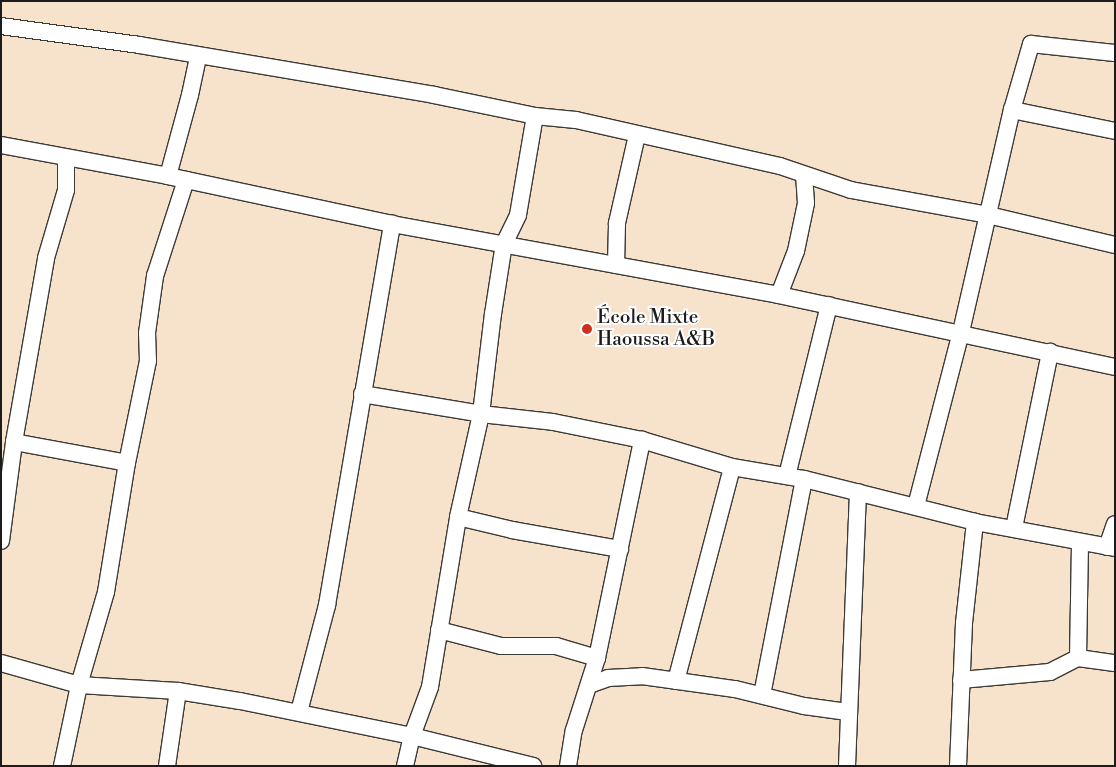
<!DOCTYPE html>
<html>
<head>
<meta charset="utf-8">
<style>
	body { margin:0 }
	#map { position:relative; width:1116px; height:767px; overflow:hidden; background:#f7e2cb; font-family:"Libre Bodoni",serif }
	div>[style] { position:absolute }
	.roads { filter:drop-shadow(1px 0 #3d3a36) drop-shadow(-1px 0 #3d3a36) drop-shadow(0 1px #3d3a36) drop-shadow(0 -1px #3d3a36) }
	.minor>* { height:16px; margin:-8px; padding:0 8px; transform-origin:8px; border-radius:8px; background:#fff }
	.dots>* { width:14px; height:14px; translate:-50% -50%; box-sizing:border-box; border:2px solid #fff; border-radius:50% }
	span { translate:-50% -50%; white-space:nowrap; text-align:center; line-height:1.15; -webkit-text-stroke:4px #fff; paint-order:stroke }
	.poi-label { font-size:19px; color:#1c1c1c }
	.left { translate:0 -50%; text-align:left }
	.frame { position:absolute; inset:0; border:2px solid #1c1c1c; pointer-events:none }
</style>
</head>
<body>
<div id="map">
	<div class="roads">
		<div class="minor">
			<i style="left:1px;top:26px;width:139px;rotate:7.8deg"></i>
			<i style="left:139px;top:45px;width:299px;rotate:9.6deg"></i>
			<i style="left:434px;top:95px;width:103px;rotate:11.7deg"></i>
			<i style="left:1012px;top:110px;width:69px;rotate:-73.9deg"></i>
			<i style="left:1031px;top:44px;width:84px;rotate:6.1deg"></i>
			<i style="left:1px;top:145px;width:170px;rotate:10.5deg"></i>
			<i style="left:168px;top:176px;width:229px;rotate:12.1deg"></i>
			<i style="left:392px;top:224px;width:393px;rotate:10.4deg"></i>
			<i style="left:779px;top:295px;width:344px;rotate:12.1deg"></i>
			<i style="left:168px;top:176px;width:84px;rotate:-74.8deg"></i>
			<i style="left:190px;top:95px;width:40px;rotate:-78deg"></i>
			<i style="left:616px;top:265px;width:42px;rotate:-88.6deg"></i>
			<i style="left:617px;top:223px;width:90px;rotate:-77.2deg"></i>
			<i style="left:779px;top:295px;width:47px;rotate:-68.9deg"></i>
			<i style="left:796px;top:251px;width:49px;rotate:-78.2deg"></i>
			<i style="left:806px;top:203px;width:28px;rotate:-94deg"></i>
			<i style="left:362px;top:394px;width:121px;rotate:9.5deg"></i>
			<i style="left:481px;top:414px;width:72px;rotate:6.3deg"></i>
			<i style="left:553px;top:422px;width:91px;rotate:11.4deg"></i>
			<i style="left:642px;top:440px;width:94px;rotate:16.7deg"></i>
			<i style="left:732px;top:467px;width:73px;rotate:9.5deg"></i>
			<i style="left:804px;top:479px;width:176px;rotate:14.1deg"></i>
			<i style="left:975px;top:522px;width:142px;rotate:10.5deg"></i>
			<i style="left:14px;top:442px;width:115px;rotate:10.5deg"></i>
			<i style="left:787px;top:476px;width:176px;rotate:-76.2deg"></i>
			<i style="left:916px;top:506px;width:180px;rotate:-75.5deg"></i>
			<i style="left:961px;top:332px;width:228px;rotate:-77.1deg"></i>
			<i style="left:1012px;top:110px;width:105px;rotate:11.5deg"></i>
			<i style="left:458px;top:517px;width:56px;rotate:13.5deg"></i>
			<i style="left:512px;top:530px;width:110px;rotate:10deg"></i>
			<i style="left:1014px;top:528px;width:180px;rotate:-78.4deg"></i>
			<i style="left:1px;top:541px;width:100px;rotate:-82.5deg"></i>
			<i style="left:14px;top:442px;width:187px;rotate:-80.1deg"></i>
			<i style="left:46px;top:258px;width:71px;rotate:-73.6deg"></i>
			<i style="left:66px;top:190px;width:32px;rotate:-90deg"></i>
			<i style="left:1107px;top:547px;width:24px;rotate:-71deg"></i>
			<i style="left:439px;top:630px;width:64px;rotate:14.5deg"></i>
			<i style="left:501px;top:646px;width:55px"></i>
			<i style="left:556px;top:646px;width:43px;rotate:16.3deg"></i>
			<i style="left:1078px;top:658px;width:116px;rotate:-89deg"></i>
			<i style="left:1px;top:663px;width:81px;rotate:15.8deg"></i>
			<i style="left:79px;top:685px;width:99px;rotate:3.5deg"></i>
			<i style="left:178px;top:691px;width:63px;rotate:9.2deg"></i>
			<i style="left:240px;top:701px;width:176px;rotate:11.5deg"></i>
			<i style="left:412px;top:736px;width:125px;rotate:13.9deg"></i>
			<i style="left:961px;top:680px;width:89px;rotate:-5.1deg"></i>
			<i style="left:1050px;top:672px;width:31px;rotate:-27deg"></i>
			<i style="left:1078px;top:658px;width:37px;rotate:8deg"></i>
			<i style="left:676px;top:681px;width:221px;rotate:-75.3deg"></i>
			<i style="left:589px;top:685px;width:20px;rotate:-20deg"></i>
			<i style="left:608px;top:678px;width:34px;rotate:-3deg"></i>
			<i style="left:642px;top:676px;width:94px;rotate:8deg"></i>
			<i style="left:735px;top:689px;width:71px;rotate:13.8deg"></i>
			<i style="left:804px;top:706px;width:44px;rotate:7.8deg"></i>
			<i style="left:762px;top:695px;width:220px;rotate:-79deg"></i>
			<i style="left:299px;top:712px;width:111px;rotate:-75.3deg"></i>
			<i style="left:327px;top:605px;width:387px;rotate:-80.3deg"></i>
			<i style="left:62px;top:766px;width:83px;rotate:-78.1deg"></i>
			<i style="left:79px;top:685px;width:97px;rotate:-73.8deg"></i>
			<i style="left:106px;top:592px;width:131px;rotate:-80.8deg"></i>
			<i style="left:127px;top:463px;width:104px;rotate:-78.4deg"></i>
			<i style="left:148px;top:361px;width:28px;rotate:-92deg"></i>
			<i style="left:147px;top:333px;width:58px;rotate:-82deg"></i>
			<i style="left:155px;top:276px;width:101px;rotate:-72.1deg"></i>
			<i style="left:167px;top:766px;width:76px;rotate:-81.7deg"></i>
			<i style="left:405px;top:766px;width:31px;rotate:-77deg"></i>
			<i style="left:412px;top:736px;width:52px;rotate:-69.8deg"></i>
			<i style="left:430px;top:687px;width:172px;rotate:-80.6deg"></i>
			<i style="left:458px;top:517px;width:106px;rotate:-77.4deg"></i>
			<i style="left:481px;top:414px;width:101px;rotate:-83.2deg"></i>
			<i style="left:493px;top:314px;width:71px;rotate:-81.1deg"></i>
			<i style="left:504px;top:244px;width:32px;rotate:-64deg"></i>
			<i style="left:518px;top:215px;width:100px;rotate:-80.3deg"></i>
			<i style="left:535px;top:116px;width:41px;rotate:5.6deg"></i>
			<i style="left:576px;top:120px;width:209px;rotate:12.7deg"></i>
			<i style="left:780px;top:166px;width:75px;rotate:18.7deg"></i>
			<i style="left:851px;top:190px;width:139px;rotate:10.3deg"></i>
			<i style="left:988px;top:215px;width:130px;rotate:13.3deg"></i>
			<i style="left:568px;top:766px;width:36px;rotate:-81deg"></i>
			<i style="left:574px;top:730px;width:76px;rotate:-72.3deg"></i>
			<i style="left:597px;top:658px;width:223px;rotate:-78.3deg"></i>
			<i style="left:847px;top:766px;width:274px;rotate:-87.7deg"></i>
			<i style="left:958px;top:766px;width:143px;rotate:-87.6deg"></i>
			<i style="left:964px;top:623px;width:102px;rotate:-83.8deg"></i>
		</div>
	</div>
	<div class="dots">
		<i style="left:587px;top:329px;background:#c8321e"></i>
	</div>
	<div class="poi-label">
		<span class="left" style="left:597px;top:329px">École Mixte<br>Haoussa A&amp;B</span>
	</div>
	<div class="frame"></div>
</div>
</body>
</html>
